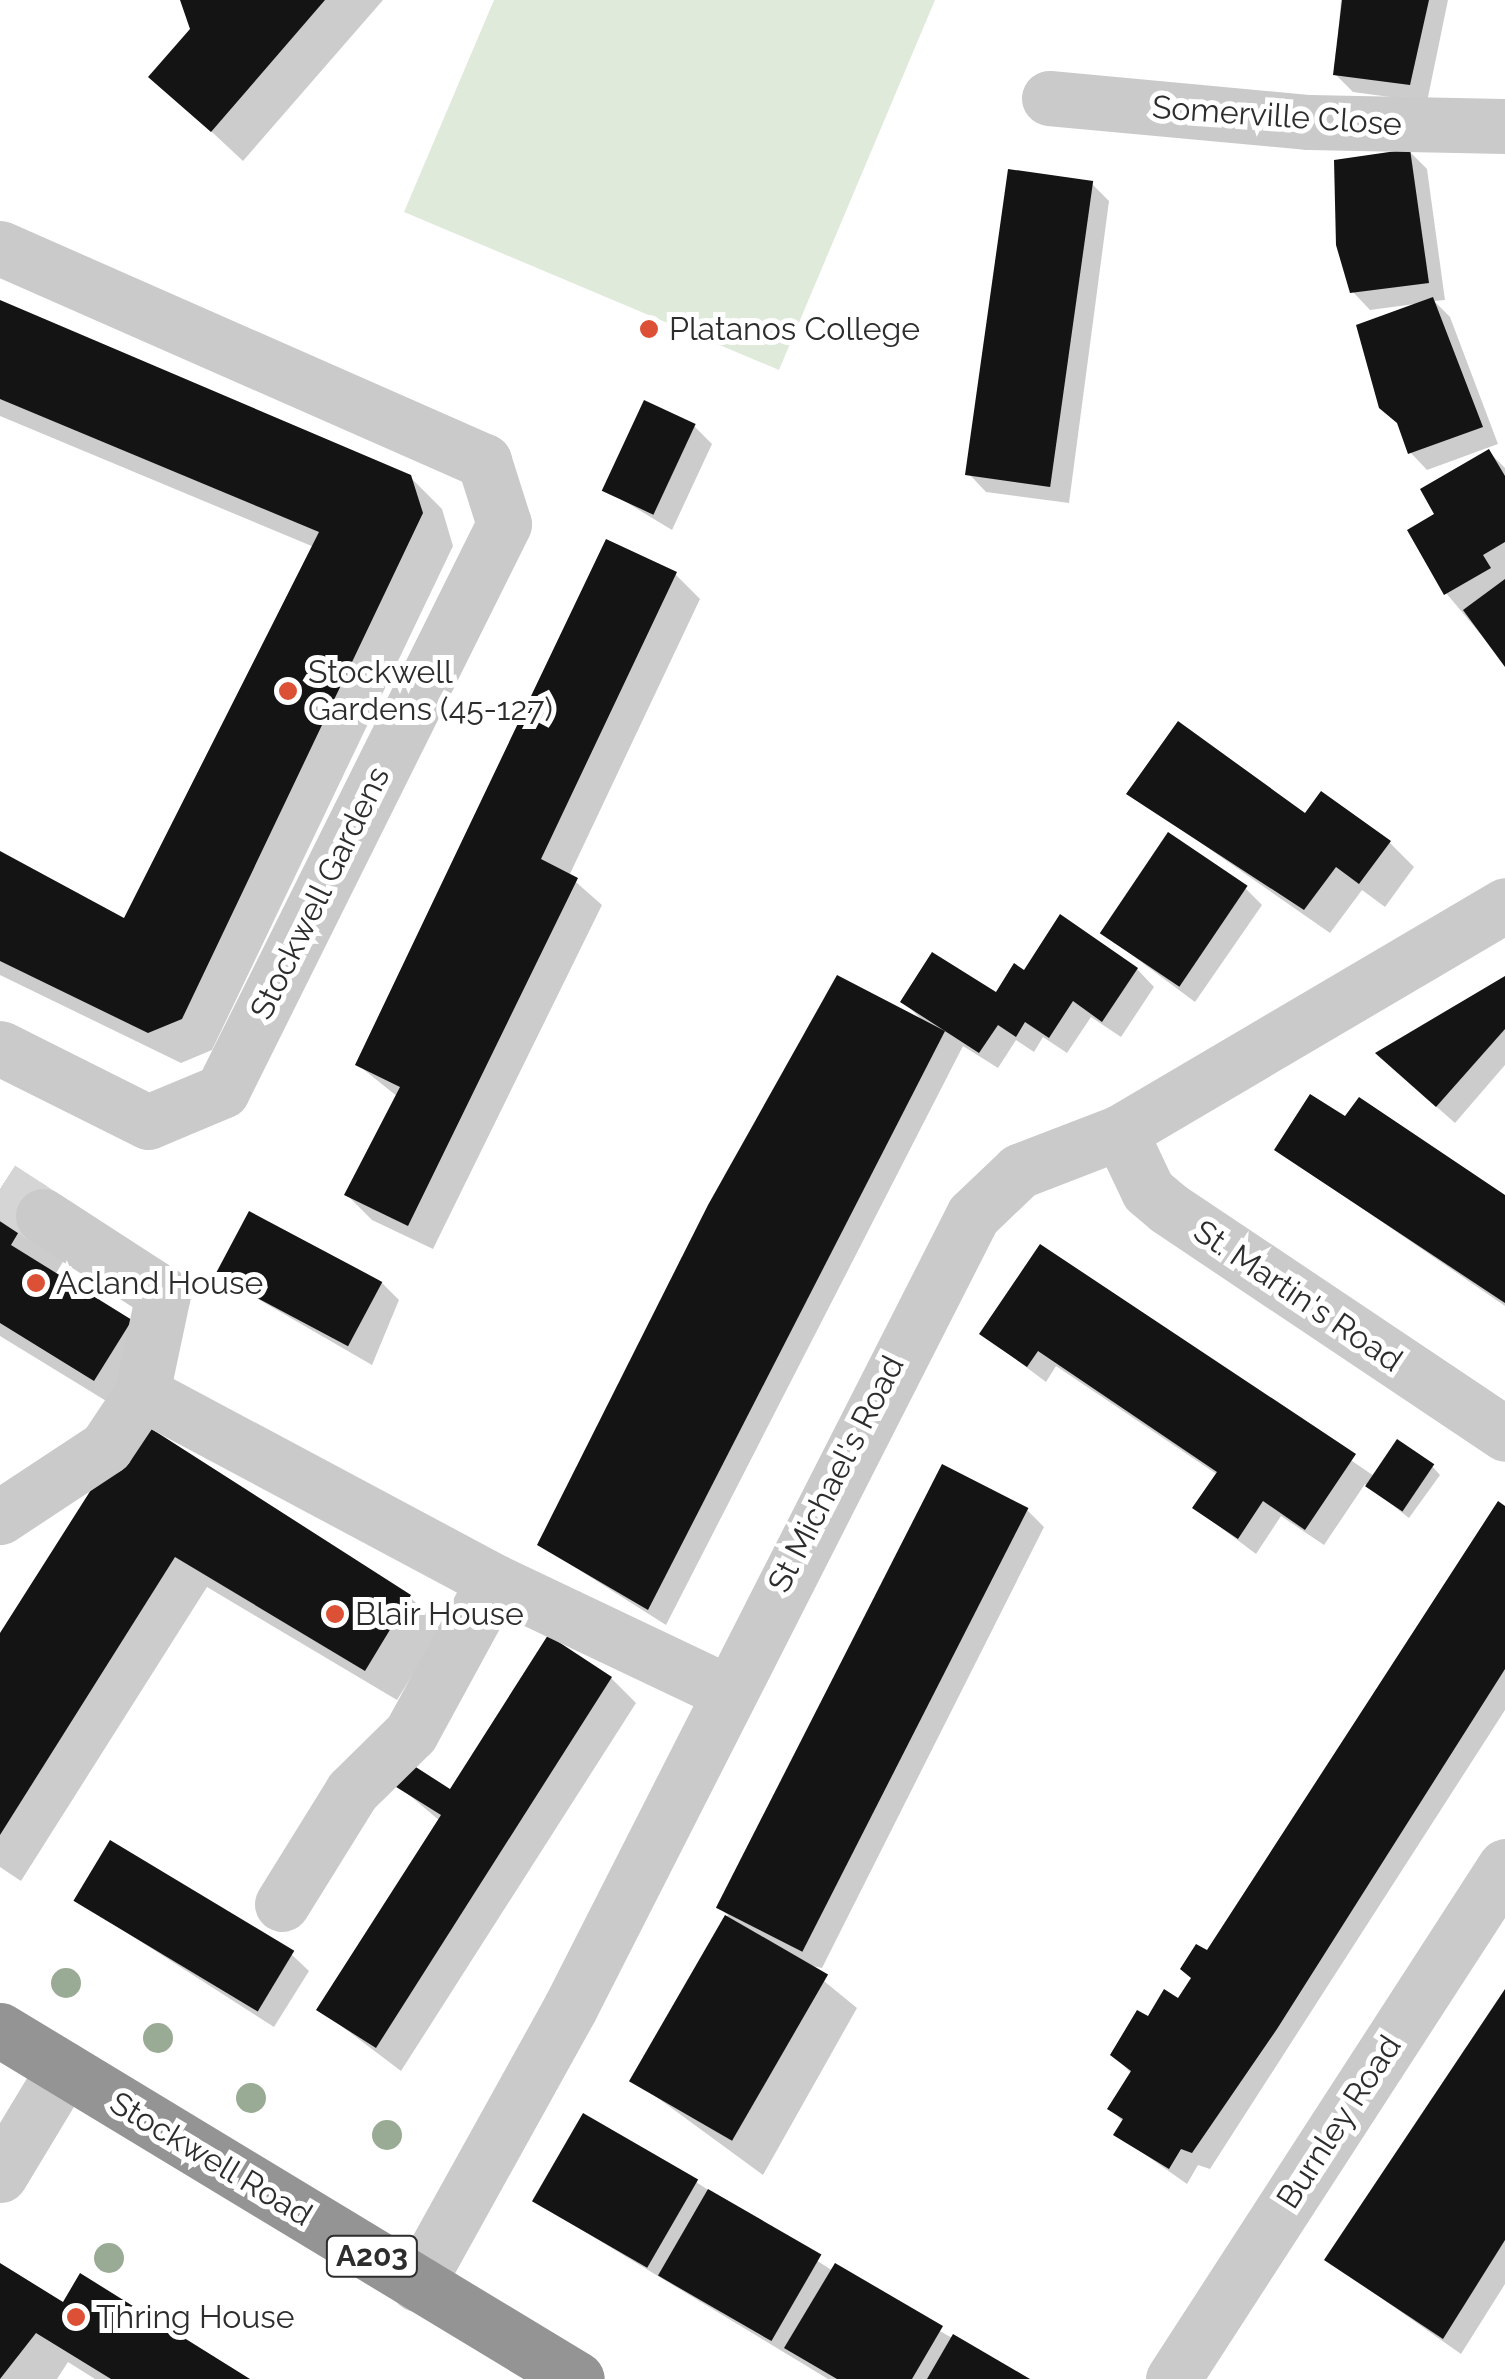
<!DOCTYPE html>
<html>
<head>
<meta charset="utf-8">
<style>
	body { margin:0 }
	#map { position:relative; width:1505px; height:2379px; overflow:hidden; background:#fff; font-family:Raleway,sans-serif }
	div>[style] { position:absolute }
	.green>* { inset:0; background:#dfeadb }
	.shadow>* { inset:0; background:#0003 }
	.building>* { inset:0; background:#141414; transform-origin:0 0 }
	.minor-tunnel>* { height:55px; margin-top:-27.5px; transform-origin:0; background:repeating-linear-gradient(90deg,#d5d5d5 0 55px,transparent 0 83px) }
	.minor>* { height:55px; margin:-27.5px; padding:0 27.5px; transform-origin:27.5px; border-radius:27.5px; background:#cacaca }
	.highway>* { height:55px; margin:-27.5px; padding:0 27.5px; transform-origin:27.5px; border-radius:27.5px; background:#949494 }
	.trees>* { width:30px; height:30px; margin:-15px; border-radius:50%; background:#99ab94 }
	.dots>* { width:28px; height:28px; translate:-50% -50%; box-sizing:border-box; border:5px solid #fff; border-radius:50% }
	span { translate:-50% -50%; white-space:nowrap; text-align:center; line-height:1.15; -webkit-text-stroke:10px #fff; paint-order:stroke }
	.shield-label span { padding:2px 8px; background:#fff; border:2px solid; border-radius:8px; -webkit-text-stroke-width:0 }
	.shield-label { font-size:30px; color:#2d2d2d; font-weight:700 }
	.street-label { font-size:32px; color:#2d2d2d }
	.poi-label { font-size:32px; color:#2d2d2d }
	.left { translate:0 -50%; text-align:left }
</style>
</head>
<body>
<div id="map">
	<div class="green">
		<i style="clip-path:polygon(494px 0,935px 0,779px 370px,404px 212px)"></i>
	</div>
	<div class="shadow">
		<i style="clip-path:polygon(183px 0,383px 0,243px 161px,152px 76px,192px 30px)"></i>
		<i style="clip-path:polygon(1341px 0,1448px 0,1427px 102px,1353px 92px,1335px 74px)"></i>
		<i style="clip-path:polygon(1410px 152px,1427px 169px,1445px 300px,1434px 301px,1450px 317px,1498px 444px,1427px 470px,1410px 452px,1415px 304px,1370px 310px,1353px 292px)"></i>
		<i style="clip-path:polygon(1092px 184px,1109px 201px,1069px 503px,986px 492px,969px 474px)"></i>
		<i style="clip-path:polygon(0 303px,410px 477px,442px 509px,453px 546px,212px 1050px,181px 1063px,0 975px,0 854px,125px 921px,314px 547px,0 416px)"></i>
		<i style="clip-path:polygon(694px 426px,712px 444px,672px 530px,606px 490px)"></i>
		<i style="clip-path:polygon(1489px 452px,1505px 468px,1505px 663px,1446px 593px,1438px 515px)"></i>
		<i style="clip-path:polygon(675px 574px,700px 599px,569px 876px,602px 905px,433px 1249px,372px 1220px,347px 1195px,398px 1097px,358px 1065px)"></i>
		<i style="clip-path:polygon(1129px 793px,1306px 816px,1389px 842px,1414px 867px,1385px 907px,1362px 890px,1330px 933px)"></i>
		<i style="clip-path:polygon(1245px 888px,1262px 905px,1195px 1002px,1101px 932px)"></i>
		<i style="clip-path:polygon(1137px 969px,1154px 987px,1121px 1037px,1091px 1017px,1067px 1053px,1043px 1037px,1034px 1052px,1016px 1040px,998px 1068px,963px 1046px,666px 1625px,540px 1545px,924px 1022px,903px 1001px,997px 996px,1025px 973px)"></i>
		<i style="clip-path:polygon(1505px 978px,1505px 1065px,1455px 1123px,1395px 1070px)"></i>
		<i style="clip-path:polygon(1346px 1120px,1505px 1198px,1505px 1306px,1277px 1150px)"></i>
		<i style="clip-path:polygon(22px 1174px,84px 1227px,55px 1275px,131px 1322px,134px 1418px,0 1336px,0 1210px)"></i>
		<i style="clip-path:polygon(1040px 1247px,1374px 1476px,1432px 1466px,1440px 1475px,1409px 1518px,1365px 1484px,1324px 1545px,1281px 1516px,1256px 1554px,1195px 1508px,1218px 1475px,1056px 1366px,1046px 1382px,982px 1334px)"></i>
		<i style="clip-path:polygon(220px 1277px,382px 1283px,399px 1300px,372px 1365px)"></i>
		<i style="clip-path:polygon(137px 1422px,410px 1597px,441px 1629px,397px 1700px,207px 1587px,21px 1881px,0 1867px,0 1637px)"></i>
		<i style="clip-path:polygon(1505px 1509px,1505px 1710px,1210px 2169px,1198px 2165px,1187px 2184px,1116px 2134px,1124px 2123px,1110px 2108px,1132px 2074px,1113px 2055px,1179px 2001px)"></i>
		<i style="clip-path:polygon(1027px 1510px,1044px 1527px,822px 1968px,803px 1964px,857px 2008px,763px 2175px,636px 2082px,728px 1915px,721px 1908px)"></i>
		<i style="clip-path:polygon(611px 1678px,636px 1703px,401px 2071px,319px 2009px,440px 1821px,396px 1784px,451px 1792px)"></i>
		<i style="clip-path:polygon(76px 1900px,291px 1954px,309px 1971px,274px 2027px)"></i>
		<i style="clip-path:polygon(1505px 1993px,1505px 2284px,1461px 2354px,1327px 2260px)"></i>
		<i style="clip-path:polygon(696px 2182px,833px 2271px,1025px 2379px,828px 2379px,534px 2201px)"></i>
		<i style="clip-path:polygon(0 2266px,64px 2306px,245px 2379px,95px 2379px,68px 2362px,57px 2379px,0 2379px)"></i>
	</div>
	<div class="building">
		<i style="clip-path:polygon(180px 0,325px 0,211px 132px,148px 77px,190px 29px)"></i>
		<i style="clip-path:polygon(1342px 0,1429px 0,1410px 85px,1333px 75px)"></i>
		<i style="clip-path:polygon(1410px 149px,1429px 283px,1350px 293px,1336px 245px,1334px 160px)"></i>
		<i style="left:1008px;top:169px;width:86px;height:309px;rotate:8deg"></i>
		<i style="clip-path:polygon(1433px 297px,1483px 427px,1408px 454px,1397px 423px,1379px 408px,1356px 325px)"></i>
		<i style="clip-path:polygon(0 300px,411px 475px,423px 513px,182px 1019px,148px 1033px,0 961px,0 851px,124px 918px,319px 532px,0 399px)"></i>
		<i style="left:644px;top:400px;width:57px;height:100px;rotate:25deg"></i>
		<i style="clip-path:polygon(1489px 449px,1505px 476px,1505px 542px,1483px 555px,1491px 568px,1444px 595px,1407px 530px,1434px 514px,1420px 489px)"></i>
		<i style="clip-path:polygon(606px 539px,677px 572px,541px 859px,578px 878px,408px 1226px,344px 1195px,400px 1087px,355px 1065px)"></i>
		<i style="clip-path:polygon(1505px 579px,1505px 667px,1463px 610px)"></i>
		<i style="clip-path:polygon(1178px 721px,1305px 813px,1321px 791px,1391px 841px,1359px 884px,1336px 867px,1304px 910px,1126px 794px)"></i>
		<i style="left:1168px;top:832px;width:96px;height:122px;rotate:34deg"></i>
		<i style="clip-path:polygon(1060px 914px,1138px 968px,1102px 1022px,1073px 1001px,1049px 1038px,1025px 1022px,1016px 1037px,998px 1025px,979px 1053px,900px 1002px,932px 952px,996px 992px,1014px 963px,1024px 970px)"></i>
		<i style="clip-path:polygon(837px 975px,945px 1031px,648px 1610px,537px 1545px,708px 1205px)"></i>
		<i style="clip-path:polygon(1505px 976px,1505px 1029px,1436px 1107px,1375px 1053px)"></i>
		<i style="clip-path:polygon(1310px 1094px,1345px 1116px,1359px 1097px,1505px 1195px,1505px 1303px,1274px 1150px)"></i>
		<i style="clip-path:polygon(21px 1171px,46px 1186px,11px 1245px,132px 1320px,94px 1381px,0 1323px,0 1205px)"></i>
		<i style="left:249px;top:1211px;width:151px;height:73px;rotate:28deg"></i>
		<i style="clip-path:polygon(1040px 1244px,1356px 1454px,1305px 1530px,1263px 1501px,1238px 1539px,1192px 1508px,1217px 1472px,1038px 1351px,1027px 1367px,979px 1334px)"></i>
		<i style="clip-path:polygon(136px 1419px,411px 1595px,365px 1671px,175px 1557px,0 1835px,0 1633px)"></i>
		<i style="left:1397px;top:1439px;width:45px;height:57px;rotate:34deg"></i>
		<i style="left:942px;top:1464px;width:97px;height:498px;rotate:27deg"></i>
		<i style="clip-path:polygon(1498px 1501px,1505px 1506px,1505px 1669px,1277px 2029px,1192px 2153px,1181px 2149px,1169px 2169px,1113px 2135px,1123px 2119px,1107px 2109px,1131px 2071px,1110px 2055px,1137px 2010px,1148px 2016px,1164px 1989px,1178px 1998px,1191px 1978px,1180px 1969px,1196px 1944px,1207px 1950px)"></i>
		<i style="clip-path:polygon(548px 1635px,612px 1677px,376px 2048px,316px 2010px,441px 1815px,393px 1785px,408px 1762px,450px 1789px)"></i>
		<i style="left:110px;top:1840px;width:215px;height:71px;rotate:31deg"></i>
		<i style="left:725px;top:1915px;width:119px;height:192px;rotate:30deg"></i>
		<i style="clip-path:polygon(1505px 1989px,1505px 2240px,1443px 2339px,1324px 2260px)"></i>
		<i style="left:583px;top:2113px;width:133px;height:102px;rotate:30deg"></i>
		<i style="left:708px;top:2189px;width:131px;height:100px;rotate:30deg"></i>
		<i style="clip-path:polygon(0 2263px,63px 2302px,80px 2273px,250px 2379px,111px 2379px,36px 2333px,0 2379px)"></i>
		<i style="clip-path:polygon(835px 2263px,943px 2326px,912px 2379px,837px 2379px,784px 2348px)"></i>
		<i style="clip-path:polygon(953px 2334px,1030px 2379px,927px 2379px)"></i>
	</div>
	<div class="minor-tunnel">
		<i style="left:0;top:1188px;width:51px;rotate:33.1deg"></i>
	</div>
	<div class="minor">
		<i style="left:1049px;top:98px;width:261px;rotate:5.3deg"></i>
		<i style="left:1309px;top:122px;width:196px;rotate:1.2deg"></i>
		<i style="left:0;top:248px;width:529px;rotate:23.75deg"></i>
		<i style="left:484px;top:461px;width:66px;rotate:72.4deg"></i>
		<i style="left:504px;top:524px;width:633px;rotate:116.44deg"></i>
		<i style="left:222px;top:1091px;width:80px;rotate:157.3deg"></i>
		<i style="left:148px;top:1122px;width:165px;rotate:-153.4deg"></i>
		<i style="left:1120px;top:1132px;width:65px;rotate:64.6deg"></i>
		<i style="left:1148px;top:1191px;width:26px;rotate:40deg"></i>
		<i style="left:1168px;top:1208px;width:406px;rotate:33.8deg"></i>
		<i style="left:43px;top:1216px;width:143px;rotate:33deg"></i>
		<i style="left:163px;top:1294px;width:101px;rotate:102deg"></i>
		<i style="left:142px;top:1393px;width:399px;rotate:28.1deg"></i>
		<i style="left:494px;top:1581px;width:257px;rotate:25.4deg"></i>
		<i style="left:0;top:1517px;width:127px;rotate:-33.4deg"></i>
		<i style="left:106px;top:1447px;width:65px;rotate:-56.3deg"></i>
		<i style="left:282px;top:1904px;width:133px;rotate:-58.2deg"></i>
		<i style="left:352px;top:1791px;width:83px;rotate:-44.5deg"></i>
		<i style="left:411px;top:1733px;width:173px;rotate:-61.4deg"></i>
		<i style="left:0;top:2175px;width:124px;rotate:-58.9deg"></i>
		<i style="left:417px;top:2284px;width:316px;rotate:-61deg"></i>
		<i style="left:570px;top:2008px;width:890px;rotate:-63.06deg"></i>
		<i style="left:973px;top:1215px;width:64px;rotate:-43.7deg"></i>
		<i style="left:1019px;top:1171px;width:108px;rotate:-21.1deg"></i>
		<i style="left:1120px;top:1132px;width:447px;rotate:-30.5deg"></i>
		<i style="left:1173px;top:2379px;width:611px;rotate:-57.09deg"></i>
	</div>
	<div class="highway">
		<i style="left:0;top:2030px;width:674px;rotate:31.17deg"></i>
	</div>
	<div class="trees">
		<i style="left:66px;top:1983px"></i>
		<i style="left:158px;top:2038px"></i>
		<i style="left:251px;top:2098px"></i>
		<i style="left:387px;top:2135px"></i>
		<i style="left:109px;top:2258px"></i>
	</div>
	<div class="dots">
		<i style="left:649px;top:329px;background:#dc5136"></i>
		<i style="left:288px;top:691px;background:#dc5136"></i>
		<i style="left:36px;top:1283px;background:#dc5136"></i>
		<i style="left:335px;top:1614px;background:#dc5136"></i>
		<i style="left:76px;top:2317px;background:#dc5136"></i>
	</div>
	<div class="shield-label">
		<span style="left:372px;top:2256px">A203</span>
	</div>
	<div class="street-label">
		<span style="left:1277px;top:116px;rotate:4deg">Somerville Close</span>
		<span style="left:320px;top:893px;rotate:-64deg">Stockwell Gardens</span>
		<span style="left:1298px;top:1296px;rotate:34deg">St. Martin's Road</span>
		<span style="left:836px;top:1474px;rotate:-63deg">St Michael's Road</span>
		<span style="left:1339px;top:2122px;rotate:-57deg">Burnley Road</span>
		<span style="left:211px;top:2159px;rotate:31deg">Stockwell Road</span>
	</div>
	<div class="poi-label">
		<span class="left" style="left:669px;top:329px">Platanos College</span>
		<span class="left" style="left:308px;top:691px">Stockwell<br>Gardens (45-127)</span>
		<span class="left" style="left:56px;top:1283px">Acland House</span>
		<span class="left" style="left:355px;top:1614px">Blair House</span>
		<span class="left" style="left:96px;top:2317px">Thring House</span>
	</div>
</div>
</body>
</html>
